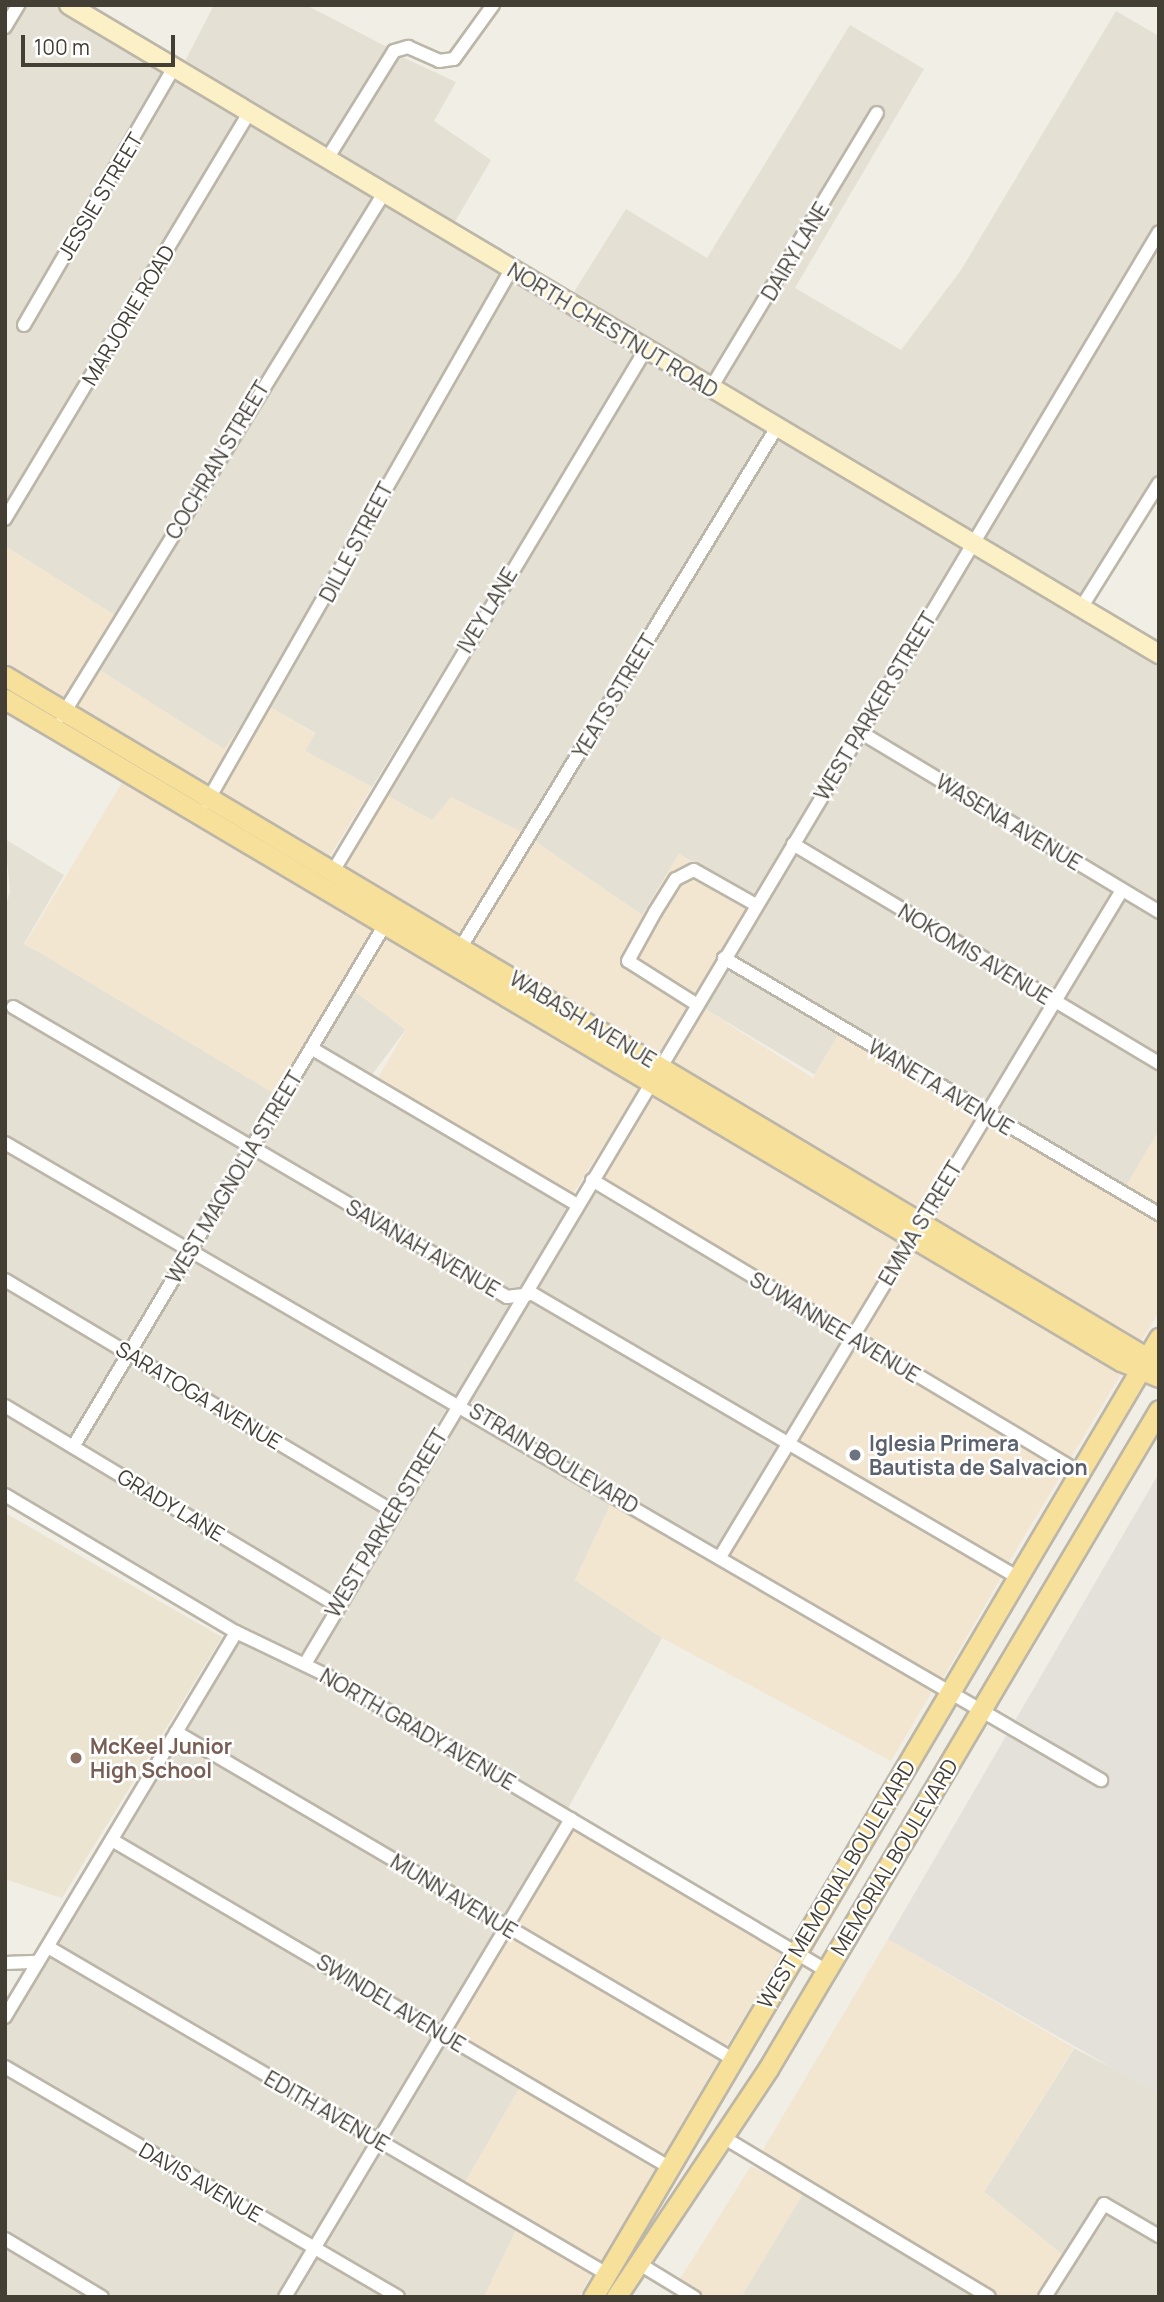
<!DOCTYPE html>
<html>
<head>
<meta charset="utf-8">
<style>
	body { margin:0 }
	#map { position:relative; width:1164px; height:2302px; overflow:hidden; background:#f1eee5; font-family:Manrope,sans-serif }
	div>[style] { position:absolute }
	.residential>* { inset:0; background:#e5e0d4; transform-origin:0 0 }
	.commercial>* { inset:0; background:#f2e6d1; transform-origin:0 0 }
	.industrial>* { inset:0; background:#e4e0da }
	.education>* { inset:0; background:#eae4d0 }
	.roads { filter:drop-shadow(2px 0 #bcb6a9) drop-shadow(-2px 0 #bcb6a9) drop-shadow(0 2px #bcb6a9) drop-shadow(0 -2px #bcb6a9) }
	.street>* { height:12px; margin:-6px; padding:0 6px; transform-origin:6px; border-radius:6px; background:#fff }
	.secondary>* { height:18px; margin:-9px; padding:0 9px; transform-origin:9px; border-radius:9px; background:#fbf0c6 }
	.primary>* { height:19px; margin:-9.5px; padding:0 9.5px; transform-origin:9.5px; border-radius:9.5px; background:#f7e099 }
	.dots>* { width:19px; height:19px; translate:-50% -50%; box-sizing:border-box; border:4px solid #fff; border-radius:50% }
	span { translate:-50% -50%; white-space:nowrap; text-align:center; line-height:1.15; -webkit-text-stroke:5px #fff; paint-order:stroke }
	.street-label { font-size:21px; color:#433f35 }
	.worship-label { font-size:21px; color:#5b616d; font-weight:700 }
	.left { translate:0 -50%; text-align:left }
	.education-label { font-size:21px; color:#785e54; font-weight:700 }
	.frame { position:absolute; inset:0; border:7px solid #433f35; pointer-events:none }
	.scale { position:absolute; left:21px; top:35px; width:154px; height:32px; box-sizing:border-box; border:4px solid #433f35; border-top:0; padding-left:9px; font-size:21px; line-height:24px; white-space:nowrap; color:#433f35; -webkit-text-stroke:5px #fff; paint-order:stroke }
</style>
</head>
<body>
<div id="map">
	<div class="residential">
		<i style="clip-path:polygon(25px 5px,58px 5px,167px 68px,16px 326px,26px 332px,177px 75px,242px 113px,5px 507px,5px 38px)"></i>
		<i style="clip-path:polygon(214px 5px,306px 5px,389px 48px,325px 151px,183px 65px)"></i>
		<i style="clip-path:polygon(1116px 11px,1159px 36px,1159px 221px,970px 535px,719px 386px,885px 112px,875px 106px,709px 380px,335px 157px,398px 55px,456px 82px,434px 121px,491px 160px,453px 225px,572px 295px,626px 209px,707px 258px,850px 25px,924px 69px,795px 288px,901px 350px,961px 270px)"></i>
		<i style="clip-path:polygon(252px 120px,375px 195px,116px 616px,5px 546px,5px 530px)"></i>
		<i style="clip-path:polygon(386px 200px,503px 271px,368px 504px,334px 576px,225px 750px,98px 669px)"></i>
		<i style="clip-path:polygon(1159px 244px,1159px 472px,1079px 600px,980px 541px)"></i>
		<i style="clip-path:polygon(514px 277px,638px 350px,372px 787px,305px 751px,315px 733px,270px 707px)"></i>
		<i style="clip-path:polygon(648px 357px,769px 428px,524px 833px,432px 820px,382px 793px)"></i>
		<i style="clip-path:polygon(780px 435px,965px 544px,754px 897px,679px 854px,642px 915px,533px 840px)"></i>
		<i style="clip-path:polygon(975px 551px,1159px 660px,1159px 906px,868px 730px)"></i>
		<i style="left:862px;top:739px;width:294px;height:121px;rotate:31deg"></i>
		<i style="clip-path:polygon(5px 839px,64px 875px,24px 944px,281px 1084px,343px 983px,250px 1140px,11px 1000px,6px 1008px,244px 1149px,188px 1244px,5px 1137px,5px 908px,10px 891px)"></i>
		<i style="left:795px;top:852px;width:293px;height:122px;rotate:31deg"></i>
		<i style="clip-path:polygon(1124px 898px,1159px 918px,1159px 1056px,1061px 1000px)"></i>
		<i style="left:727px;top:966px;width:131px;height:48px;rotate:31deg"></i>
		<i style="left:353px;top:990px;width:66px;height:66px;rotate:37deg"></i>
		<i style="clip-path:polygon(1056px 1009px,1159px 1069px,1159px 1130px,1125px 1188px,993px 1113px)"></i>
		<i style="left:313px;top:1056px;width:296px;height:104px;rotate:30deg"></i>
		<i style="clip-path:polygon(5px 1149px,182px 1253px,127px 1346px,5px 1274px)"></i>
		<i style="left:254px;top:1155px;width:296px;height:110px;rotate:30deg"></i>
		<i style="left:592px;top:1191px;width:292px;height:115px;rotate:30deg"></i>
		<i style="left:193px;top:1259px;width:294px;height:109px;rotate:30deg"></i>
		<i style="clip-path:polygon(5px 1286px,121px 1355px,71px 1439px,5px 1400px)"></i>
		<i style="clip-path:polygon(532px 1300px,780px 1445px,718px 1549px,466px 1399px,524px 1302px)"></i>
		<i style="left:132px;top:1362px;width:294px;height:97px;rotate:31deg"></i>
		<i style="clip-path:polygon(460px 1408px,613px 1499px,575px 1580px,662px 1638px,567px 1810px,313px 1662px)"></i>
		<i style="clip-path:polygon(5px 1412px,329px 1606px,302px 1657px,239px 1628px,5px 1489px)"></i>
		<i style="clip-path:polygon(239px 1640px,331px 1684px,561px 1819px,502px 1919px,184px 1731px)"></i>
		<i style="left:179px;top:1740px;width:369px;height:114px;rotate:31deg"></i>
		<i style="left:115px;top:1847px;width:370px;height:115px;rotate:31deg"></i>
		<i style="clip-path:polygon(50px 1954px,369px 2143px,312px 2241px,5px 2061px,5px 2028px)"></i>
		<i style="left:444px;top:2041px;width:89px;height:114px;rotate:30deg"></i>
		<i style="clip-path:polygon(1060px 2041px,1159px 2092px,1159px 2230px,1101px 2196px,1063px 2255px,984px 2192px,1074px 2049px)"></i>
		<i style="clip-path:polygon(5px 2073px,306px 2250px,278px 2297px,113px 2297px,5px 2233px)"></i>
		<i style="clip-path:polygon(379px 2149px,517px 2228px,484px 2297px,408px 2297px,322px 2247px)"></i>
		<i style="clip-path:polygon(804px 2192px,979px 2297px,741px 2297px)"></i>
		<i style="clip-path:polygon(1105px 2211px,1159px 2242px,1159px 2297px,1052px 2297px)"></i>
		<i style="clip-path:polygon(5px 2245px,92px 2297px,5px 2297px)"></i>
		<i style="clip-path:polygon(317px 2256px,387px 2297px,292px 2297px)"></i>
	</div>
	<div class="commercial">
		<i style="clip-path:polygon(5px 546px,116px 616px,62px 704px,5px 670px)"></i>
		<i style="clip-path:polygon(98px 669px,224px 749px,259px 701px,207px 790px,73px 710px)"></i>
		<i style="clip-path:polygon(270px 707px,315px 734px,305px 751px,372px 787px,327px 861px,217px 797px)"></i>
		<i style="left:126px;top:776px;width:293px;height:196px;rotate:31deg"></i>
		<i style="clip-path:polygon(382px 793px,432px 820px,451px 797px,524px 833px,459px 940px,337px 868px)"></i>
		<i style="clip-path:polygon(533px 840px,642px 915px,679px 854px,696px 865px,671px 875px,623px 958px,643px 981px,688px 1006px,659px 1058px,469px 946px)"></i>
		<i style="clip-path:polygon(695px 876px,748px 907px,693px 997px,636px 960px,680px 883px)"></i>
		<i style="clip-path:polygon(387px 933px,643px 1084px,572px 1195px,376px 1081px,406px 1030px,353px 990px)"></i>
		<i style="clip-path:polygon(702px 1007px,813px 1078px,839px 1033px,978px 1116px,920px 1213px,669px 1064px)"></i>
		<i style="left:653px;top:1090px;width:292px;height:103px;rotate:31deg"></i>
		<i style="clip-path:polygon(988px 1122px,1159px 1220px,1159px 1312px,1140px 1343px,930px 1219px)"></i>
		<i style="clip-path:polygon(1159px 1130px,1159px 1208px,1125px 1188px)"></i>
		<i style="left:914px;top:1245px;width:244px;height:105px;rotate:31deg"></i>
		<i style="left:854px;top:1344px;width:245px;height:114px;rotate:31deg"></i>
		<i style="left:790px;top:1451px;width:246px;height:122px;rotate:30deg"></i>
		<i style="clip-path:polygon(613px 1499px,933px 1690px,891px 1761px,662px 1638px,575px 1580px)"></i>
		<i style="left:573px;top:1826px;width:245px;height:116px;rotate:31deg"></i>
		<i style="left:509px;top:1935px;width:244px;height:114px;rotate:30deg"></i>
		<i style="clip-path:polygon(888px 1939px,1074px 2048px,984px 2192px,1063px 2255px,1036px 2297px,999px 2297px,761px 2153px)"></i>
		<i style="left:521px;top:2085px;width:158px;height:116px;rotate:30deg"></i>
		<i style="clip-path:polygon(751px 2166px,804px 2192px,741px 2297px,703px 2297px,678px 2282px)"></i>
		<i style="clip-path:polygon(517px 2228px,593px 2272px,579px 2297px,484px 2297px)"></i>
	</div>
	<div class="industrial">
		<i style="clip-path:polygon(1159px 1473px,1159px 2092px,1158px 2094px,888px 1939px)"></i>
	</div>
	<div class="education">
		<i style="clip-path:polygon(5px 1513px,222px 1637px,62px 1898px,5px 1879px)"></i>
	</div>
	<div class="roads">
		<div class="street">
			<i style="left:5px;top:27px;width:26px;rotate:-59deg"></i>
			<i style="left:327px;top:159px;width:127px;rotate:-58.2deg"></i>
			<i style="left:394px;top:51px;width:15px;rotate:-16deg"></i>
			<i style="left:408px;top:47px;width:34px;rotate:24deg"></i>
			<i style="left:439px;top:61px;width:15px;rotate:-8deg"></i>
			<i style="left:454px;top:59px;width:67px;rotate:-54.2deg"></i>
			<i style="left:24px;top:325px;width:298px;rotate:-59.8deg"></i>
			<i style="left:711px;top:388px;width:321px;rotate:-58.9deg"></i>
			<i style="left:5px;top:519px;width:475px;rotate:-59deg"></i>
			<i style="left:1081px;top:608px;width:147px;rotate:-58deg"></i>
			<i style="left:62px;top:716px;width:614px;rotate:-58.38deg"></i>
			<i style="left:860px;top:732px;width:349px;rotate:31deg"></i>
			<i style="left:207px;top:802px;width:613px;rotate:-60.26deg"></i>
			<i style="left:793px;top:844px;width:427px;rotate:30.9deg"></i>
			<i style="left:332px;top:873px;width:611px;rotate:-59.07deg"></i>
			<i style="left:458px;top:952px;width:614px;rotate:-58.72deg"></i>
			<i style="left:724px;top:958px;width:505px;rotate:30.48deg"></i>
			<i style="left:696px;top:1004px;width:80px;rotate:-147.7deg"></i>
			<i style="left:628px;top:961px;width:56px;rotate:-61.1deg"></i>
			<i style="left:655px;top:912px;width:39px;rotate:-58deg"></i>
			<i style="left:676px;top:879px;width:20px;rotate:-27deg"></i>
			<i style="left:694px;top:870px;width:71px;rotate:29.4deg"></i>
			<i style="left:13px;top:1007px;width:573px;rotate:30.41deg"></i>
			<i style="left:507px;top:1297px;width:26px;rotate:-7deg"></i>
			<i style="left:533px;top:1294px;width:561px;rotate:30.32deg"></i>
			<i style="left:311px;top:1048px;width:308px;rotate:30.5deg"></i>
			<i style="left:5px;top:1143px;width:1268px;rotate:30.17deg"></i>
			<i style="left:592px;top:1180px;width:568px;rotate:30.95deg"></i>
			<i style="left:5px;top:1280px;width:451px;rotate:30.8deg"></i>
			<i style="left:5px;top:1406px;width:386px;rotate:31deg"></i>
			<i style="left:73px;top:1447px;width:613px;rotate:-59.16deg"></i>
			<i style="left:5px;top:1495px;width:269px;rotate:30.7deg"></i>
			<i style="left:236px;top:1632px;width:109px;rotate:25.6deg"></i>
			<i style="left:334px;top:1679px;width:573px;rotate:30.64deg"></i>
			<i style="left:720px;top:1557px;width:779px;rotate:-58.92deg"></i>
			<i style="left:305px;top:1664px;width:1667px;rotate:-59.19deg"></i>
			<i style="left:176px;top:1732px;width:646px;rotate:30.42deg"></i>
			<i style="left:112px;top:1840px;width:646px;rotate:30.42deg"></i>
			<i style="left:48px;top:1947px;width:648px;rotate:30.33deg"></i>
			<i style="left:5px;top:1963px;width:33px;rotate:-2deg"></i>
			<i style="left:5px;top:2017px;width:449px;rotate:-59deg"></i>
			<i style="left:5px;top:2067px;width:455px;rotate:30.3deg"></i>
			<i style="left:723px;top:2137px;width:310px;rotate:31deg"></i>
			<i style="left:5px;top:2239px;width:113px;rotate:30.9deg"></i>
			<i style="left:638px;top:2263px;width:66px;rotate:31.3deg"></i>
			<i style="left:285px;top:2297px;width:557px;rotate:-59.11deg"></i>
			<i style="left:1045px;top:2297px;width:110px;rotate:-57.6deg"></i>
			<i style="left:1104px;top:2204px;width:64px;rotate:30.2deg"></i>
		</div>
		<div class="secondary">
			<i style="left:69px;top:5px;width:1269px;rotate:30.77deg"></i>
		</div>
		<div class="primary">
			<i style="left:5px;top:676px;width:1344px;rotate:30.84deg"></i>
			<i style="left:5px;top:699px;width:1298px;rotate:30.68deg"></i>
			<i style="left:1121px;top:1361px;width:41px;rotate:22.8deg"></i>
			<i style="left:593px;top:2297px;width:1114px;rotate:-59.45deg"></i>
			<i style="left:616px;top:2297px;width:274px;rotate:-56.3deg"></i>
			<i style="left:768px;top:2069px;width:766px;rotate:-59.32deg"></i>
		</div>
	</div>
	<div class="dots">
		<i style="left:855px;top:1455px;background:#6b7280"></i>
		<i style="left:76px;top:1758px;background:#8d6e63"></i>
	</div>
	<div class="street-label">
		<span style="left:100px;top:196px;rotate:-59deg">JESSIE STREET</span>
		<span style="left:795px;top:251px;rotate:-59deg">DAIRY LANE</span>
		<span style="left:128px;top:315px;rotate:-59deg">MARJORIE ROAD</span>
		<span style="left:613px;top:330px;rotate:31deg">NORTH CHESTNUT ROAD</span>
		<span style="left:217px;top:460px;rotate:-59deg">COCHRAN STREET</span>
		<span style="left:356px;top:542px;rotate:-62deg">DILLE STREET</span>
		<span style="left:487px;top:610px;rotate:-59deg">IVEY LANE</span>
		<span style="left:614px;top:696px;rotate:-59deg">YEATS STREET</span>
		<span style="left:875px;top:706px;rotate:-59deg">WEST PARKER STREET</span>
		<span style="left:1009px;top:822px;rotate:31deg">WASENA AVENUE</span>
		<span style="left:975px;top:954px;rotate:31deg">NOKOMIS AVENUE</span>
		<span style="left:583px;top:1019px;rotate:31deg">WABASH AVENUE</span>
		<span style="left:941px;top:1087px;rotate:31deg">WANETA AVENUE</span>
		<span style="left:234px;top:1177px;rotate:-59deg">WEST MAGNOLIA STREET</span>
		<span style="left:920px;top:1223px;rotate:-59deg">EMMA STREET</span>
		<span style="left:423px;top:1248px;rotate:30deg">SAVANAH AVENUE</span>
		<span style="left:835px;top:1327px;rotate:31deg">SUWANNEE AVENUE</span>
		<span style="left:199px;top:1395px;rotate:31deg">SARATOGA AVENUE</span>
		<span style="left:554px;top:1458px;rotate:31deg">STRAIN BOULEVARD</span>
		<span style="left:171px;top:1505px;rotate:31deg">GRADY LANE</span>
		<span style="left:386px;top:1523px;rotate:-59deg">WEST PARKER STREET</span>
		<span style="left:418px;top:1729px;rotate:30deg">NORTH GRADY AVENUE</span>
		<span style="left:894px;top:1857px;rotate:-59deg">MEMORIAL BOULEVARD</span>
		<span style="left:836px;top:1884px;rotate:-59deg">WEST MEMORIAL BOULEVARD</span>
		<span style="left:454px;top:1896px;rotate:31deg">MUNN AVENUE</span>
		<span style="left:391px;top:2003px;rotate:31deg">SWINDEL AVENUE</span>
		<span style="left:327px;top:2111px;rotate:30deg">EDITH AVENUE</span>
		<span style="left:201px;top:2182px;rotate:30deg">DAVIS AVENUE</span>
	</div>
	<div class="worship-label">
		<span class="left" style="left:869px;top:1455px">Iglesia Primera<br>Bautista de Salvacion</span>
	</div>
	<div class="education-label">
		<span class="left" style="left:90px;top:1758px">McKeel Junior<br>High School</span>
	</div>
	<div class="frame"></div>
	<div class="scale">100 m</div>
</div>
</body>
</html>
